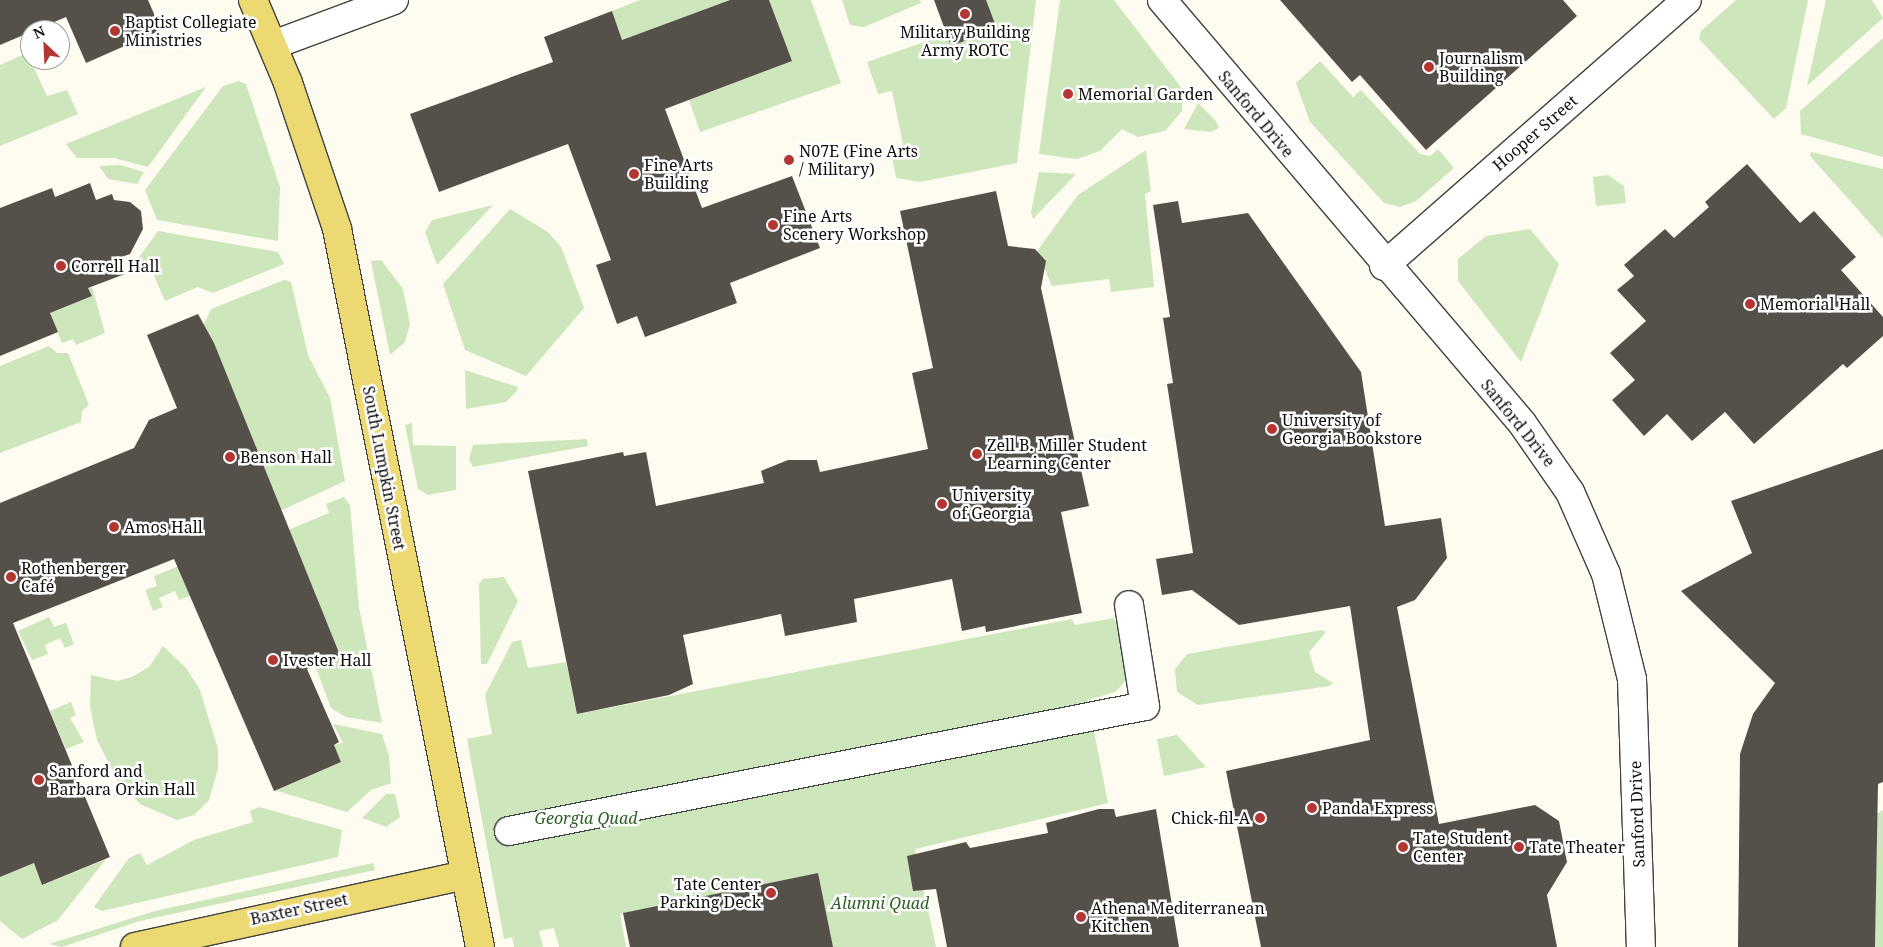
<!DOCTYPE html>
<html>
<head>
<meta charset="utf-8">
<style>
	body { margin:0 }
	#map { position:relative; width:1883px; height:947px; overflow:hidden; background:#fefcf0; font-family:"Noto Serif",serif }
	div>[style] { position:absolute }
	.green>* { inset:0; background:#cee6bc }
	.building>* { inset:0; background:#56504b }
	.roads { filter:drop-shadow(1px 0 #414141) drop-shadow(-1px 0 #414141) drop-shadow(0 1px #414141) drop-shadow(0 -1px #414141) }
	.minor>* { height:28px; margin:-14px; padding:0 14px; transform-origin:14px; border-radius:14px; background:#fff }
	.major>* { height:28px; margin:-14px; padding:0 14px; transform-origin:14px; border-radius:14px; background:#edd971 }
	.dots>* { width:14px; height:14px; translate:-50% -50%; box-sizing:border-box; border:2px solid #fff; border-radius:50% }
	span { translate:-50% -50%; white-space:nowrap; text-align:center; line-height:1.15; -webkit-text-stroke:5px #fff; paint-order:stroke }
	.poi-label { font-size:16px; color:#0e0e0e }
	.left { translate:0 -50%; text-align:left }
	.right { translate:-100% -50%; text-align:right }
	.street-label { font-size:16px; color:#0e0e0e }
	.park-label { font-size:16px; color:#2b6124; font-style:italic }
	.north { position:absolute; left:20px; top:20px; width:50px; height:50px; box-sizing:border-box; background:#fff; border:1px solid #9f9f9f; border-radius:50%; rotate:335deg; font-size:14px; font-weight:700; line-height:20px; text-align:center; color:#0e0e0e }
	.north::after { content:''; display:block; margin:auto; width:18px; height:22px; background:#b33632; clip-path:polygon(50% 0,100% 100%,50% 72%,0 100%) }
</style>
</head>
<body>
<div id="map">
	<div class="green">
		<i style="clip-path:polygon(640px 0,730px 0,622px 40px,612px 11px)"></i>
		<i style="clip-path:polygon(769px 0,811px 0,841px 83px,700px 132px,689px 100px,791px 61px)"></i>
		<i style="clip-path:polygon(842px 0,920px 0,921px 3px,864px 27px,850px 25px)"></i>
		<i style="clip-path:polygon(986px 0,1036px 0,1017px 163px,920px 182px,896px 178px,891px 152px,904px 149px,892px 91px,878px 94px,867px 62px,947px 34px)"></i>
		<i style="clip-path:polygon(1060px 0,1114px 0,1183px 90px,1182px 111px,1165px 131px,1138px 137px,1122px 129px,1100px 151px,1077px 159px,1039px 154px)"></i>
		<i style="clip-path:polygon(1736px 0,1808px 0,1786px 108px,1774px 119px,1699px 39px,1701px 31px)"></i>
		<i style="clip-path:polygon(1826px 0,1872px 0,1883px 18px,1807px 86px)"></i>
		<i style="clip-path:polygon(1883px 38px,1883px 157px,1801px 134px,1800px 111px)"></i>
		<i style="clip-path:polygon(27px 53px,47px 96px,67px 90px,78px 114px,0 146px,0 65px)"></i>
		<i style="clip-path:polygon(1320px 61px,1353px 97px,1361px 90px,1420px 154px,1430px 156px,1438px 149px,1454px 168px,1416px 201px,1400px 207px,1384px 203px,1310px 122px,1296px 83px)"></i>
		<i style="clip-path:polygon(238px 81px,246px 84px,280px 187px,278px 241px,157px 220px,145px 190px,223px 86px)"></i>
		<i style="clip-path:polygon(206px 87px,148px 167px,114px 158px,77px 158px,66px 144px)"></i>
		<i style="clip-path:polygon(1198px 103px,1216px 121px,1219px 128px,1211px 132px,1184px 129px)"></i>
		<i style="clip-path:polygon(1146px 150px,1151px 191px,1145px 194px,1154px 287px,1111px 292px,1109px 279px,1052px 286px,1037px 251px,1078px 195px)"></i>
		<i style="clip-path:polygon(1811px 152px,1883px 169px,1883px 238px,1810px 156px)"></i>
		<i style="clip-path:polygon(120px 165px,144px 172px,137px 184px,108px 179px,99px 166px)"></i>
		<i style="clip-path:polygon(1039px 172px,1076px 174px,1033px 219px,1031px 212px)"></i>
		<i style="clip-path:polygon(1608px 175px,1624px 186px,1626px 203px,1596px 206px,1593px 177px)"></i>
		<i style="clip-path:polygon(493px 205px,437px 265px,425px 232px,432px 220px)"></i>
		<i style="clip-path:polygon(510px 209px,548px 232px,561px 247px,584px 308px,526px 376px,465px 350px,443px 284px)"></i>
		<i style="clip-path:polygon(1530px 229px,1559px 264px,1521px 362px,1458px 281px,1458px 259px,1486px 236px)"></i>
		<i style="clip-path:polygon(158px 231px,278px 252px,284px 264px,213px 293px,198px 287px,165px 301px,152px 271px,143px 274px,137px 260px)"></i>
		<i style="clip-path:polygon(381px 260px,403px 289px,410px 324px,405px 342px,390px 355px,371px 261px)"></i>
		<i style="clip-path:polygon(284px 280px,291px 282px,308px 355px,330px 398px,345px 481px,280px 511px,203px 326px,211px 309px)"></i>
		<i style="clip-path:polygon(92px 287px,105px 333px,76px 345px,73px 339px,62px 343px,50px 313px,92px 296px,88px 288px)"></i>
		<i style="clip-path:polygon(49px 346px,57px 353px,68px 353px,89px 405px,82px 411px,81px 422px,0 453px,0 366px)"></i>
		<i style="clip-path:polygon(465px 370px,518px 387px,516px 392px,506px 402px,466px 409px)"></i>
		<i style="clip-path:polygon(412px 423px,413px 445px,456px 446px,456px 490px,428px 495px,418px 489px,405px 425px)"></i>
		<i style="clip-path:polygon(587px 439px,588px 446px,473px 467px,469px 459px,473px 445px)"></i>
		<i style="clip-path:polygon(344px 497px,350px 505px,359px 607px,382px 723px,346px 717px,331px 708px,315px 665px,340px 654px,288px 530px,329px 513px,326px 504px)"></i>
		<i style="clip-path:polygon(191px 561px,190px 596px,179px 600px,175px 591px,159px 598px,163px 607px,153px 611px,145px 590px,157px 586px,154px 576px)"></i>
		<i style="clip-path:polygon(504px 577px,518px 601px,487px 664px,481px 664px,479px 584px,483px 579px)"></i>
		<i style="clip-path:polygon(49px 617px,54px 627px,66px 623px,74px 644px,65px 648px,60px 638px,45px 645px,48px 654px,32px 660px,18px 631px)"></i>
		<i style="clip-path:polygon(1072px 619px,1075px 625px,1114px 618px,1121px 636px,1127px 673px,1124px 683px,1115px 692px,1088px 700px,1108px 803px,915px 849px,936px 947px,833px 947px,818px 873px,620px 914px,626px 947px,559px 947px,554px 928px,539px 931px,543px 947px,514px 947px,512px 937px,504px 939px,467px 739px,492px 734px,485px 695px,512px 642px,521px 640px,528px 668px,566px 662px,577px 714px)"></i>
		<i style="clip-path:polygon(1322px 630px,1326px 632px,1309px 652px,1315px 672px,1333px 683px,1330px 686px,1198px 705px,1177px 692px,1175px 669px,1187px 654px)"></i>
		<i style="clip-path:polygon(163px 646px,187px 669px,200px 690px,218px 749px,218px 769px,209px 800px,194px 815px,177px 820px,140px 804px,118px 781px,97px 740px,90px 707px,91px 675px,117px 681px,132px 677px,149px 667px)"></i>
		<i style="clip-path:polygon(71px 702px,76px 715px,70px 718px,84px 742px,66px 749px,50px 711px)"></i>
		<i style="clip-path:polygon(333px 724px,382px 734px,389px 756px,391px 783px,371px 790px,347px 812px,274px 790px,341px 762px,334px 745px,343px 743px)"></i>
		<i style="clip-path:polygon(1177px 735px,1206px 767px,1164px 776px,1157px 739px)"></i>
		<i style="clip-path:polygon(386px 794px,395px 794px,400px 817px,386px 827px,362px 818px)"></i>
		<i style="clip-path:polygon(259px 807px,342px 830px,338px 857px,102px 911px,94px 907px,129px 858px,140px 853px,147px 865px,194px 840px,253px 822px,250px 811px)"></i>
		<i style="clip-path:polygon(1883px 810px,1883px 947px,1875px 947px,1877px 814px)"></i>
		<i style="clip-path:polygon(106px 859px,58px 920px,22px 939px,0 921px,0 877px,34px 863px,43px 885px)"></i>
		<i style="clip-path:polygon(373px 863px,375px 870px,140px 921px,62px 947px,49px 944px,155px 911px)"></i>
	</div>
	<div class="building">
		<i style="clip-path:polygon(0 0,148px 0,161px 30px,86px 63px,66px 17px,0 45px)"></i>
		<i style="clip-path:polygon(730px 0,769px 0,792px 61px,665px 109px,702px 208px,792px 176px,820px 248px,730px 283px,737px 303px,645px 337px,637px 316px,617px 324px,596px 265px,611px 260px,568px 144px,439px 192px,410px 114px,553px 62px,544px 37px,612px 11px,622px 40px)"></i>
		<i style="clip-path:polygon(934px 0,986px 0,997px 29px,951px 46px)"></i>
		<i style="clip-path:polygon(1280px 0,1563px 0,1577px 16px,1426px 150px,1360px 75px,1352px 82px)"></i>
		<i style="clip-path:polygon(1747px 164px,1800px 223px,1814px 211px,1856px 257px,1841px 270px,1883px 317px,1883px 336px,1847px 368px,1843px 364px,1754px 444px,1725px 412px,1692px 441px,1667px 414px,1644px 436px,1612px 400px,1635px 380px,1610px 353px,1646px 321px,1617px 290px,1634px 276px,1624px 265px,1665px 229px,1674px 238px,1709px 207px,1705px 202px)"></i>
		<i style="clip-path:polygon(90px 183px,96px 200px,112px 194px,114px 200px,130px 202px,141px 211px,143px 229px,130px 254px,119px 258px,125px 274px,88px 288px,92px 296px,50px 313px,58px 332px,0 356px,0 208px,52px 188px,55px 197px)"></i>
		<i style="clip-path:polygon(996px 191px,1008px 246px,1035px 249px,1046px 261px,1041px 288px,1089px 506px,1061px 512px,1082px 613px,986px 632px,985px 626px,962px 631px,952px 579px,854px 599px,857px 622px,785px 636px,781px 614px,683px 635px,693px 684px,669px 695px,577px 714px,528px 471px,623px 452px,624px 456px,646px 452px,656px 506px,764px 483px,761px 471px,788px 460px,817px 460px,820px 472px,928px 449px,912px 373px,933px 368px,900px 211px)"></i>
		<i style="clip-path:polygon(1178px 201px,1182px 223px,1248px 213px,1361px 372px,1385px 526px,1441px 518px,1447px 558px,1415px 600px,1397px 607px,1439px 824px,1535px 805px,1559px 821px,1567px 862px,1547px 895px,1557px 947px,1261px 947px,1226px 771px,1370px 740px,1350px 606px,1239px 625px,1192px 590px,1162px 595px,1156px 559px,1193px 553px,1167px 384px,1173px 383px,1163px 318px,1170px 317px,1153px 205px)"></i>
		<i style="clip-path:polygon(198px 314px,214px 343px,340px 655px,307px 669px,339px 742px,334px 745px,341px 762px,274px 791px,174px 559px,13px 623px,110px 857px,42px 885px,34px 863px,0 877px,0 503px,134px 448px,149px 420px,177px 408px,147px 335px)"></i>
		<i style="clip-path:polygon(1883px 449px,1883px 782px,1878px 784px,1875px 947px,1738px 947px,1740px 754px,1753px 714px,1775px 683px,1681px 591px,1752px 553px,1731px 501px)"></i>
		<i style="clip-path:polygon(1099px 809px,1114px 809px,1116px 817px,1156px 809px,1179px 947px,947px 947px,936px 889px,913px 891px,907px 856px,966px 842px,970px 848px,1048px 833px,1046px 823px)"></i>
		<i style="clip-path:polygon(818px 873px,833px 947px,630px 947px,623px 913px)"></i>
	</div>
	<div class="roads">
		<div class="minor">
			<i style="left:1162px;top:0;width:555px;rotate:49.6deg"></i>
			<i style="left:1522px;top:423px;width:84px;rotate:55.2deg"></i>
			<i style="left:1570px;top:492px;width:90px;rotate:66.3deg"></i>
			<i style="left:1606px;top:574px;width:108px;rotate:76.1deg"></i>
			<i style="left:1632px;top:679px;width:268px;rotate:88.1deg"></i>
			<i style="left:273px;top:45px;width:129px;rotate:-20.4deg"></i>
			<i style="left:1384px;top:266px;width:403px;rotate:-41.3deg"></i>
			<i style="left:509px;top:831px;width:648px;rotate:-11.12deg"></i>
			<i style="left:1145px;top:706px;width:102px;rotate:-99deg"></i>
		</div>
		<div class="major">
			<i style="left:253px;top:0;width:90px;rotate:67.1deg"></i>
			<i style="left:288px;top:83px;width:154px;rotate:71.4deg"></i>
			<i style="left:337px;top:229px;width:732px;rotate:78.74deg"></i>
			<i style="left:135px;top:947px;width:337px;rotate:-12.3deg"></i>
		</div>
	</div>
	<div class="dots">
		<i style="left:965px;top:14px;background:#b33632"></i>
		<i style="left:115px;top:31px;background:#b33632"></i>
		<i style="left:1429px;top:67px;background:#b33632"></i>
		<i style="left:1068px;top:94px;background:#b33632"></i>
		<i style="left:789px;top:160px;background:#b33632"></i>
		<i style="left:634px;top:174px;background:#b33632"></i>
		<i style="left:773px;top:225px;background:#b33632"></i>
		<i style="left:61px;top:266px;background:#b33632"></i>
		<i style="left:1750px;top:304px;background:#b33632"></i>
		<i style="left:1272px;top:429px;background:#b33632"></i>
		<i style="left:977px;top:454px;background:#b33632"></i>
		<i style="left:230px;top:457px;background:#b33632"></i>
		<i style="left:942px;top:504px;background:#b33632"></i>
		<i style="left:114px;top:527px;background:#b33632"></i>
		<i style="left:11px;top:577px;background:#b33632"></i>
		<i style="left:273px;top:660px;background:#b33632"></i>
		<i style="left:39px;top:780px;background:#b33632"></i>
		<i style="left:1312px;top:808px;background:#b33632"></i>
		<i style="left:1260px;top:818px;background:#b33632"></i>
		<i style="left:1403px;top:847px;background:#b33632"></i>
		<i style="left:1519px;top:847px;background:#b33632"></i>
		<i style="left:771px;top:893px;background:#b33632"></i>
		<i style="left:1081px;top:917px;background:#b33632"></i>
	</div>
	<div class="poi-label">
		<span class="left" style="left:125px;top:31px">Baptist Collegiate<br>Ministries</span>
		<span style="left:965px;top:41px">Military Building<br>Army ROTC</span>
		<span class="left" style="left:1439px;top:67px">Journalism<br>Building</span>
		<span class="left" style="left:1078px;top:94px">Memorial Garden</span>
		<span class="left" style="left:799px;top:160px">N07E (Fine Arts<br>/ Military)</span>
		<span class="left" style="left:644px;top:174px">Fine Arts<br>Building</span>
		<span class="left" style="left:783px;top:225px">Fine Arts<br>Scenery Workshop</span>
		<span class="left" style="left:71px;top:266px">Correll Hall</span>
		<span class="left" style="left:1760px;top:304px">Memorial Hall</span>
		<span class="left" style="left:1282px;top:429px">University of<br>Georgia Bookstore</span>
		<span class="left" style="left:987px;top:454px">Zell B. Miller Student<br>Learning Center</span>
		<span class="left" style="left:240px;top:457px">Benson Hall</span>
		<span class="left" style="left:952px;top:504px">University<br>of Georgia</span>
		<span class="left" style="left:124px;top:527px">Amos Hall</span>
		<span class="left" style="left:21px;top:577px">Rothenberger<br>Café</span>
		<span class="left" style="left:283px;top:660px">Ivester Hall</span>
		<span class="left" style="left:49px;top:780px">Sanford and<br>Barbara Orkin Hall</span>
		<span class="left" style="left:1322px;top:808px">Panda Express</span>
		<span class="right" style="left:1250px;top:818px">Chick-fil-A</span>
		<span class="left" style="left:1413px;top:847px">Tate Student<br>Center</span>
		<span class="left" style="left:1529px;top:847px">Tate Theater</span>
		<span class="right" style="left:761px;top:893px">Tate Center<br>Parking Deck</span>
		<span class="left" style="left:1091px;top:917px">Athena Mediterranean<br>Kitchen</span>
	</div>
	<div class="street-label">
		<span style="left:1256px;top:114px;rotate:50deg">Sanford Drive</span>
		<span style="left:1535px;top:133px;rotate:-41deg">Hooper Street</span>
		<span style="left:1518px;top:423px;rotate:51deg">Sanford Drive</span>
		<span style="left:384px;top:468px;rotate:79deg">South Lumpkin Street</span>
		<span style="left:1637px;top:814px;rotate:-92deg">Sanford Drive</span>
		<span style="left:299px;top:909px;rotate:-12deg">Baxter Street</span>
	</div>
	<div class="park-label">
		<span style="left:586px;top:818px">Georgia Quad</span>
		<span style="left:880px;top:903px">Alumni Quad</span>
	</div>
	<div class="north">N</div>
</div>
</body>
</html>
